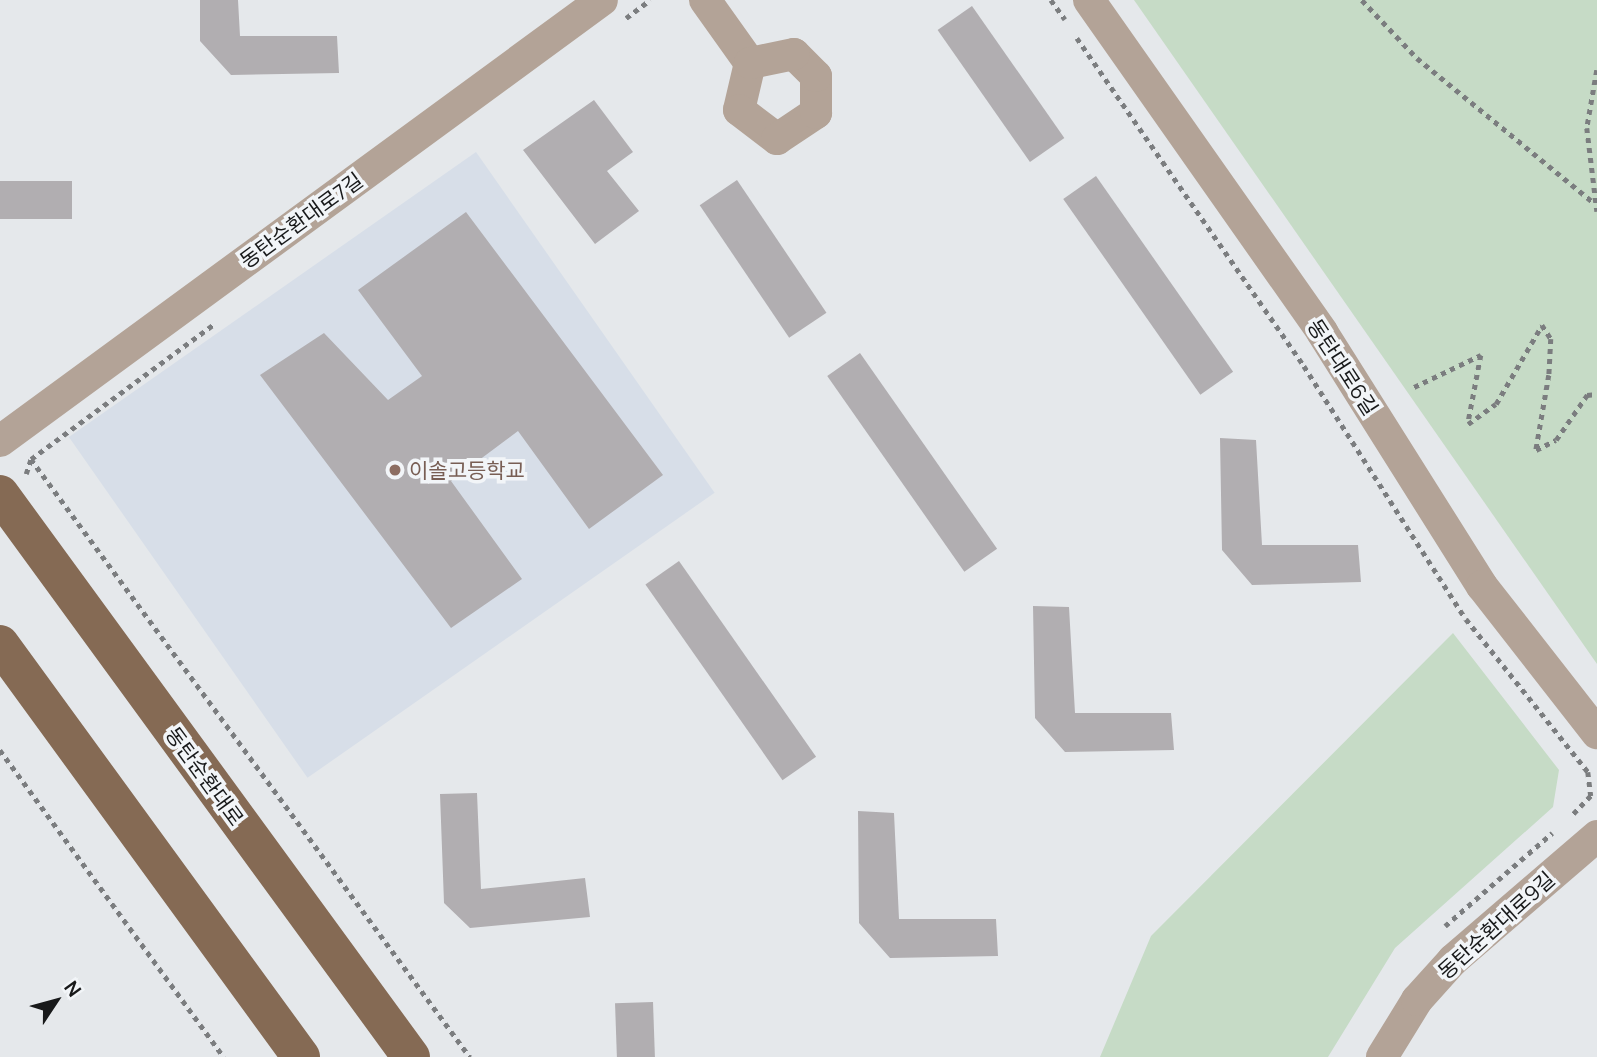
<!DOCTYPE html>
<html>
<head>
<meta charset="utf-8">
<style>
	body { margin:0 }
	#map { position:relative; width:1597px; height:1057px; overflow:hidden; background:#e5e8eb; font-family:Manrope,"Noto Sans KR",sans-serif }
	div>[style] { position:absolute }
	.built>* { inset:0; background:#d7dee8; transform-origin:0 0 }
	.green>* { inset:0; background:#c6dbc6 }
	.building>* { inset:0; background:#b1aeb1; transform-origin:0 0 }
	.path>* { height:4.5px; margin-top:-2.25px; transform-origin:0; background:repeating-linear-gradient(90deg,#7b7d7f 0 5px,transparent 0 10px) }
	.minor>* { height:32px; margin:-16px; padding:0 16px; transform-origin:16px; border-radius:16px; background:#b3a397 }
	.major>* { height:38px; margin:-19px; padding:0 19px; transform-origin:19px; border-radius:19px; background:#856a54 }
	.dots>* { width:19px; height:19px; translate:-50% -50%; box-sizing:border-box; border:4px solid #f2f5f8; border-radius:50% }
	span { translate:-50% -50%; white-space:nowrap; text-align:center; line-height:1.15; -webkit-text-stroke:7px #f2f5f8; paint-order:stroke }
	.street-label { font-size:21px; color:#18191a }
	.education-label { font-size:21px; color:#785e54 }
	.left { translate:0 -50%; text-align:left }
	.north { position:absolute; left:21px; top:966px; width:70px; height:70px; -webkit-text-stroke:5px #f2f5f8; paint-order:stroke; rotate:54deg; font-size:19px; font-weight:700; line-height:28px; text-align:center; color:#18191a }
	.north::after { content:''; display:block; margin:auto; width:24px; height:32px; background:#18191a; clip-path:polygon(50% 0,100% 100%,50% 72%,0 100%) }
</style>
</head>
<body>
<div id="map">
	<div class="built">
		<i style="left:476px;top:152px;width:416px;height:497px;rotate:55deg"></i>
	</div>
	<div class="green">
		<i style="clip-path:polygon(1134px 0,1597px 0,1597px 664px)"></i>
		<i style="clip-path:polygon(1453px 633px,1559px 770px,1553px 807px,1395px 948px,1328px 1057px,1100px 1057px,1151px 936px)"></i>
	</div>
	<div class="building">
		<i style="clip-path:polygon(200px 0,238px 0,240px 36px,337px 36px,339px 73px,231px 75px,200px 41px)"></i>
		<i style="left:972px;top:6px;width:161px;height:42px;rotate:55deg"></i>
		<i style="clip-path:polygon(594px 100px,633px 152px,607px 171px,639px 211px,595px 244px,523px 150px)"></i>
		<i style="left:1096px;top:176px;width:239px;height:40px;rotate:55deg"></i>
		<i style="left:737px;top:180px;width:160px;height:45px;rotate:56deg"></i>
		<i style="left:0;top:181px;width:72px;height:38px"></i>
		<i style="clip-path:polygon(466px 212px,663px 475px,589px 529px,518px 431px,451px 481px,522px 579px,451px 628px,260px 375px,324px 333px,388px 400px,422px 376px,358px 290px)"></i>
		<i style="left:860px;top:353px;width:239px;height:40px;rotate:55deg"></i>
		<i style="clip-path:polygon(1220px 438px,1256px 440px,1262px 545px,1358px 545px,1361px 582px,1252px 585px,1222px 550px)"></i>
		<i style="left:679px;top:561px;width:239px;height:41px;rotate:55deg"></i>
		<i style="clip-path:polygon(1033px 606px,1069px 607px,1075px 713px,1171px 713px,1174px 750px,1065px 752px,1035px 718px)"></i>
		<i style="clip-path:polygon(477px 793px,481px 889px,585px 878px,590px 917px,470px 928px,444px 903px,440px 794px)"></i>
		<i style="clip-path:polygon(858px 811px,894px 813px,899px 919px,996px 919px,998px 956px,890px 958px,859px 923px)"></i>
		<i style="left:653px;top:1002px;width:55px;height:38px;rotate:88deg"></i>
	</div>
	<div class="path">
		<i style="left:1051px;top:0;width:24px;rotate:54deg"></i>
		<i style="left:1362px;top:0;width:80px;rotate:46.5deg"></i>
		<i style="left:1417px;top:58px;width:229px;rotate:39.3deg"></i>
		<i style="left:626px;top:18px;width:30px;rotate:-37deg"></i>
		<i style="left:1077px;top:38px;width:399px;rotate:55.3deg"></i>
		<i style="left:1304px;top:366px;width:300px;rotate:57.4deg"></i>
		<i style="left:1466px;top:619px;width:196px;rotate:51.4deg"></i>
		<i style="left:1588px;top:772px;width:24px;rotate:83deg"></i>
		<i style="left:1591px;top:796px;width:28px;rotate:134deg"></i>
		<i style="left:1597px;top:70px;width:59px;rotate:99.8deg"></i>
		<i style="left:1587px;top:128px;width:84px;rotate:83.1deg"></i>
		<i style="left:1414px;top:387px;width:74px;rotate:-25.5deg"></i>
		<i style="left:1481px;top:355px;width:70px;rotate:100.7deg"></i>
		<i style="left:1468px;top:424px;width:34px;rotate:-36deg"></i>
		<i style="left:1496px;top:404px;width:91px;rotate:-59.8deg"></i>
		<i style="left:1542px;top:325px;width:17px;rotate:57deg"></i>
		<i style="left:1551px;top:339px;width:36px;rotate:93deg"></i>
		<i style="left:1549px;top:375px;width:76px;rotate:99.8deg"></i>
		<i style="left:1536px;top:450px;width:22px;rotate:-27deg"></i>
		<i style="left:1556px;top:440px;width:55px;rotate:-55.4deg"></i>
		<i style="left:1587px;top:395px;width:10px;rotate:-6deg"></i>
		<i style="left:31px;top:459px;width:742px;rotate:53.72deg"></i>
		<i style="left:26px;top:474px;width:16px;rotate:-72deg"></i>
		<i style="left:31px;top:459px;width:227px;rotate:-36.4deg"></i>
		<i style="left:0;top:750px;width:380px;rotate:53.9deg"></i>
		<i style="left:1445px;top:926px;width:142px;rotate:-41deg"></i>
	</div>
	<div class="minor">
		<i style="left:705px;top:0;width:77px;rotate:54.5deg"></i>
		<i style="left:750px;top:63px;width:48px;rotate:103.2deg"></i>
		<i style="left:739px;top:110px;width:48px;rotate:37.3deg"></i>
		<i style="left:777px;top:139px;width:47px;rotate:-33.7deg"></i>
		<i style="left:816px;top:113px;width:37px;rotate:-90deg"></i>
		<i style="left:816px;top:76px;width:31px;rotate:-135deg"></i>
		<i style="left:794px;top:54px;width:45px;rotate:168.4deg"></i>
		<i style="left:1089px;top:0;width:406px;rotate:54.9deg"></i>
		<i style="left:1322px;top:332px;width:300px;rotate:57.8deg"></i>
		<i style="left:1482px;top:586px;width:187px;rotate:52deg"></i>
		<i style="left:0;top:441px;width:746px;rotate:-36.22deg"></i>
		<i style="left:1382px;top:1057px;width:67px;rotate:-58.4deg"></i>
		<i style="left:1417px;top:1000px;width:54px;rotate:-48deg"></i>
		<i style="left:1453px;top:960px;width:190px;rotate:-40.7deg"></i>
	</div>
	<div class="major">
		<i style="left:0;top:494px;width:697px;rotate:53.87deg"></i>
		<i style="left:0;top:644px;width:511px;rotate:53.91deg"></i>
	</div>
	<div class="dots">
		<i style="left:395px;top:470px;background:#8d6e63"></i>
	</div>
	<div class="street-label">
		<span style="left:301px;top:220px;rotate:-36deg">동탄순환대로7길</span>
		<span style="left:1343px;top:367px;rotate:57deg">동탄대로6길</span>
		<span style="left:205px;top:776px;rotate:54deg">동탄순환대로</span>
		<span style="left:1496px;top:925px;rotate:-42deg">동탄순환대로9길</span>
	</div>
	<div class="education-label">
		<span class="left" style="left:409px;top:470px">이솔고등학교</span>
	</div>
	<div class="north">N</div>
</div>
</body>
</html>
